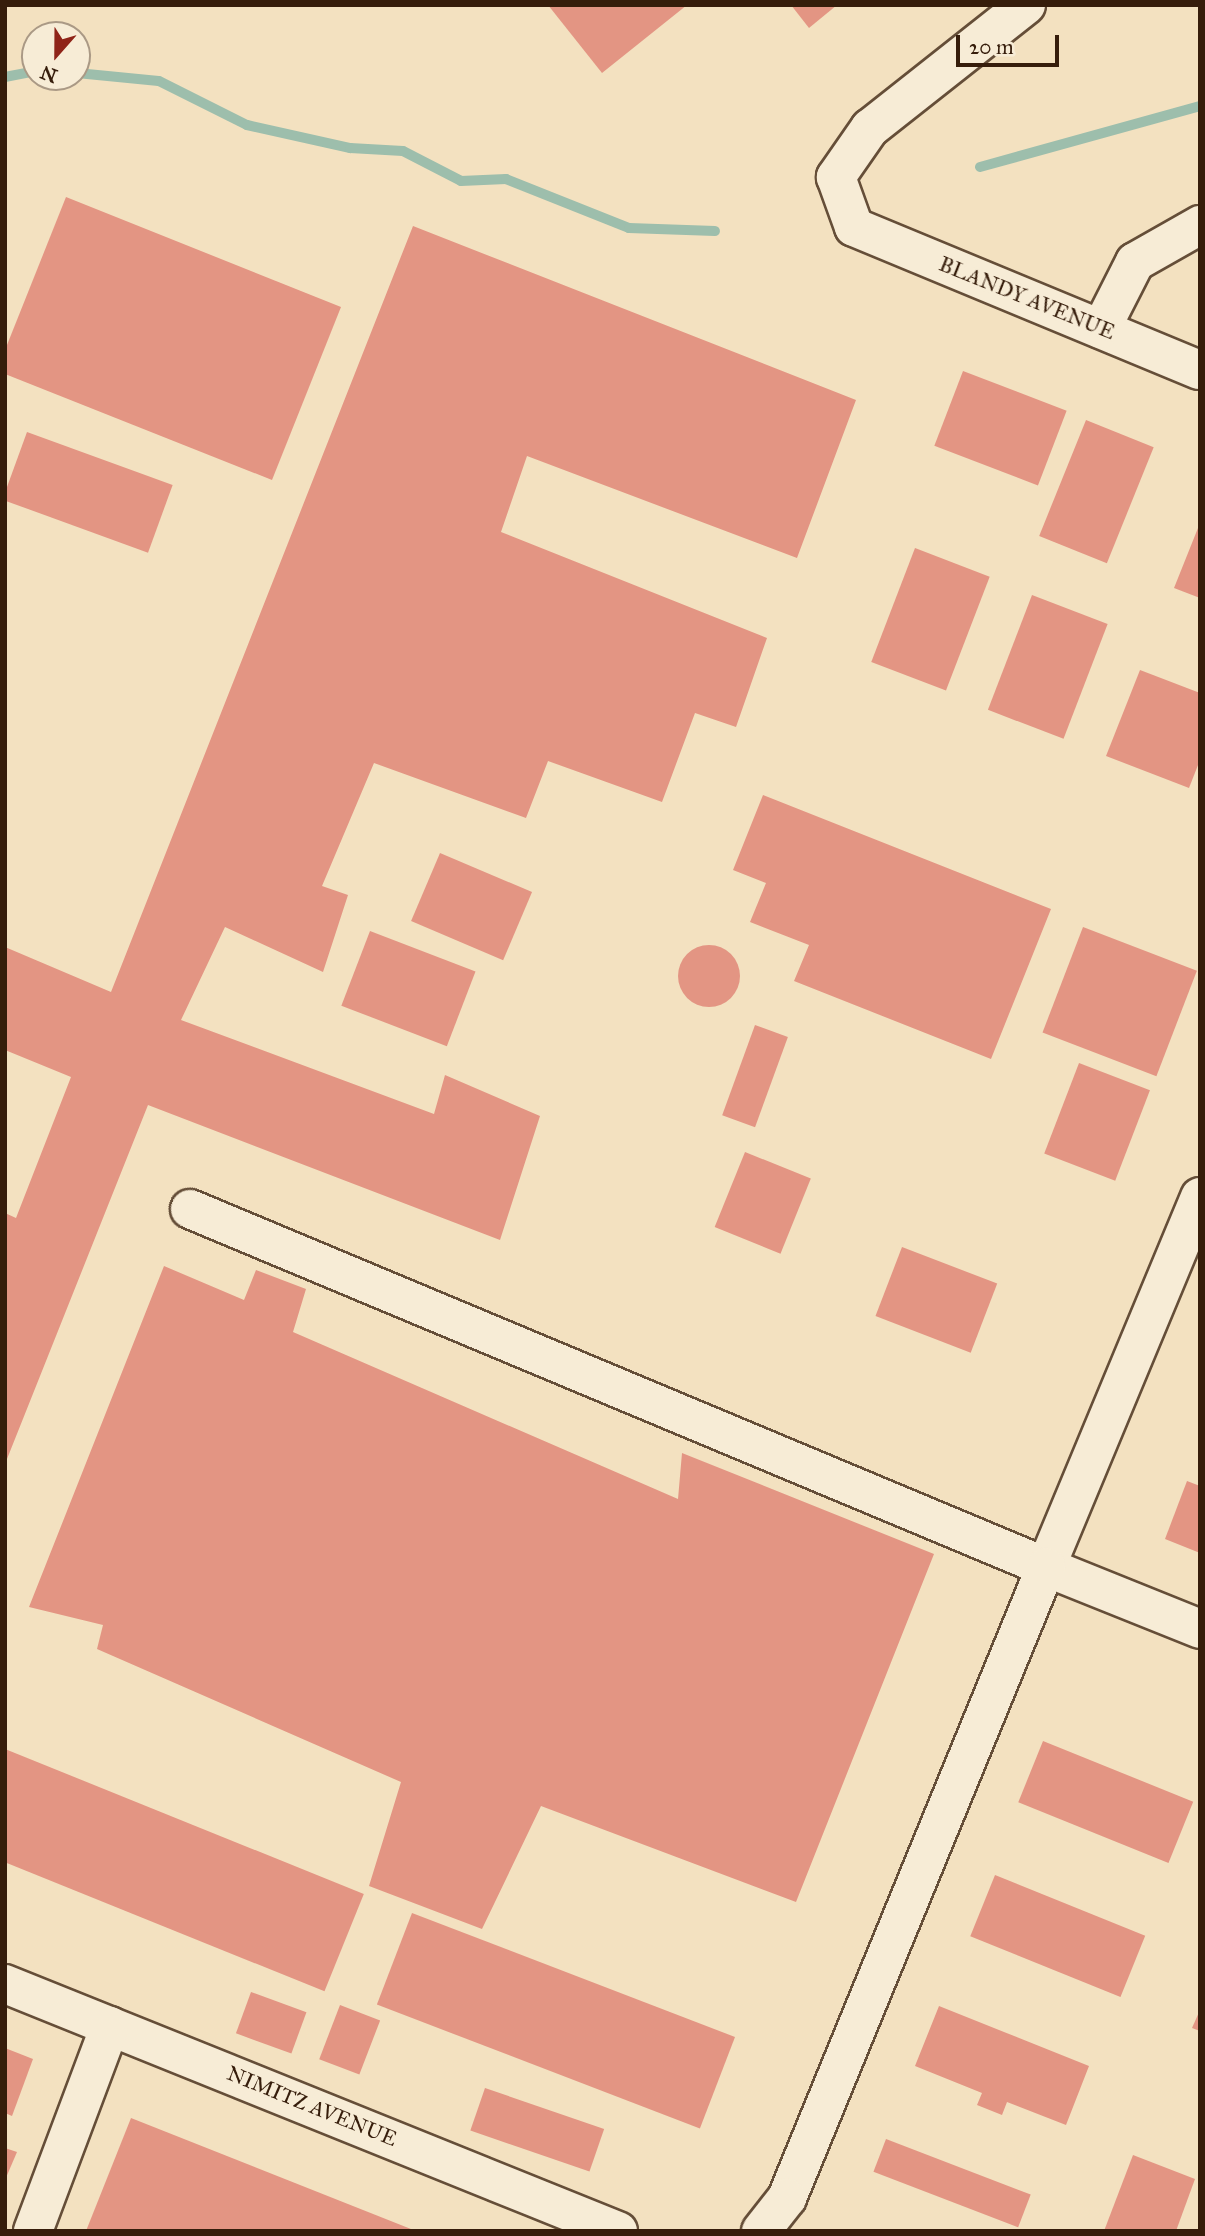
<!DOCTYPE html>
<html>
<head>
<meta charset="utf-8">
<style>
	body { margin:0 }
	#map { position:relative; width:1205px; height:2236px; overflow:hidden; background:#f3e1c0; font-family:"IM FELL Great Primer",serif }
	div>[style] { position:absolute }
	.stream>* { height:10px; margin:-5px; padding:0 5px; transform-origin:5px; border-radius:5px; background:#9dbeac }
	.building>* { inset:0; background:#e39583; transform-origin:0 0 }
	.round { border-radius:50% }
	.roads { filter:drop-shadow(2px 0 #654e38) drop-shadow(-2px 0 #654e38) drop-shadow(0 2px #654e38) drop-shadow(0 -2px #654e38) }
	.minor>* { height:38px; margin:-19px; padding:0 19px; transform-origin:19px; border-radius:19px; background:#f7ecd6 }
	span { translate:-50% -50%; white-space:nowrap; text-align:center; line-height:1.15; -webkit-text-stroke:5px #f7ecd6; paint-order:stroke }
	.street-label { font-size:21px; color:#361d0b }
	.frame { position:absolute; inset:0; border:7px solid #361d0b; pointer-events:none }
	.north { position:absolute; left:21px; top:21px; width:70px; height:70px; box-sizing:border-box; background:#f7ecd6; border:2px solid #aa9985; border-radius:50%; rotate:201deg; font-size:19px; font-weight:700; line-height:28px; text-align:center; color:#361d0b }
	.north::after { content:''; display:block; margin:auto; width:24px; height:32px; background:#8f2418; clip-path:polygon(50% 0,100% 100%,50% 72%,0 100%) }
	.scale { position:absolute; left:956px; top:35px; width:103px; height:32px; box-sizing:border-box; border:4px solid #361d0b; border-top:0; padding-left:9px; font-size:21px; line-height:24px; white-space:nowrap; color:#361d0b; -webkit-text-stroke:5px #f7ecd6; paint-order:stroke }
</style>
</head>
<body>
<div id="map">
	<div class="stream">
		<i style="left:77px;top:73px;width:82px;rotate:5.6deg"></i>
		<i style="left:159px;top:81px;width:98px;rotate:26.6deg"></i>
		<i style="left:247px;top:125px;width:106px;rotate:12.6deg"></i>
		<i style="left:350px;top:148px;width:53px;rotate:3.2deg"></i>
		<i style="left:403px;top:151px;width:65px;rotate:27.3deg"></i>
		<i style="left:461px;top:181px;width:45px;rotate:-2.5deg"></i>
		<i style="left:506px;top:179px;width:132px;rotate:21.7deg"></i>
		<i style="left:629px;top:228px;width:86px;rotate:2deg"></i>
		<i style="left:5px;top:77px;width:31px;rotate:-11deg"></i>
		<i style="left:980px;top:167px;width:228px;rotate:-15.5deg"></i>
	</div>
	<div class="building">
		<i style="clip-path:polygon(548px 5px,687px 5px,602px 73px)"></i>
		<i style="clip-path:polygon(791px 5px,837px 5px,809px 28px)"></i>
		<i style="clip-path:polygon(66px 197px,341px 307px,272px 480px,5px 374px,5px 350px)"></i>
		<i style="clip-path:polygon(413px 226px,856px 400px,797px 558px,527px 456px,501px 532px,767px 638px,736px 727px,695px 713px,662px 802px,548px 761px,526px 818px,374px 763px,322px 886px,348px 895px,323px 972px,225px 927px,181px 1020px,434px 1114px,445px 1075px,540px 1116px,500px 1240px,148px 1105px,5px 1464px,5px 1213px,16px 1218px,71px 1077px,5px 1050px,5px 947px,111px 992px)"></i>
		<i style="left:963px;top:371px;width:111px;height:80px;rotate:21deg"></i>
		<i style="left:1086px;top:420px;width:73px;height:125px;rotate:22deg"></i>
		<i style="left:27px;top:432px;width:155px;height:72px;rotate:20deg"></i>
		<i style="clip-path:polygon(1200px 523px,1200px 598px,1174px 588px)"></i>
		<i style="left:915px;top:548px;width:80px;height:122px;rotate:21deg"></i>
		<i style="left:1032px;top:595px;width:81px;height:123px;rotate:21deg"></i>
		<i style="clip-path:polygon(1140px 670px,1200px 693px,1200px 760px,1189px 788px,1106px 756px)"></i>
		<i style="clip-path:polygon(763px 795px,1051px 909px,991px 1059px,794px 981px,809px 945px,750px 922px,766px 883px,733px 870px)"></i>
		<i style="left:440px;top:853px;width:100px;height:74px;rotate:23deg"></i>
		<i style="left:1083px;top:927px;width:122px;height:113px;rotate:21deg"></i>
		<i style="left:370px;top:931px;width:113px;height:80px;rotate:21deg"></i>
		<i class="round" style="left:678px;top:945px;width:62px;height:62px"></i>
		<i style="left:755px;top:1025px;width:35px;height:96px;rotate:20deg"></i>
		<i style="left:1079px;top:1063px;width:76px;height:97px;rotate:21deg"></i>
		<i style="left:745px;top:1152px;width:71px;height:81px;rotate:22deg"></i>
		<i style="left:902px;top:1247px;width:102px;height:74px;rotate:21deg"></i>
		<i style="clip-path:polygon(164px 1266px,244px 1300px,256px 1270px,306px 1289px,293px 1332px,678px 1499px,682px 1453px,934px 1554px,796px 1902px,541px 1806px,482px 1929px,369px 1886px,401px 1782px,97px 1649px,103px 1625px,29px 1607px)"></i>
		<i style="clip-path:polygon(1187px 1481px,1200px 1486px,1200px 1553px,1165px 1539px)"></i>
		<i style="left:1043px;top:1741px;width:162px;height:66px;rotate:22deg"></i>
		<i style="left:5px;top:1749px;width:387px;height:105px;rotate:22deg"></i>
		<i style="left:995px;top:1875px;width:162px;height:66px;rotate:22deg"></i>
		<i style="left:412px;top:1913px;width:346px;height:98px;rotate:21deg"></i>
		<i style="left:251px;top:1992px;width:59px;height:44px;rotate:20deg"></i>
		<i style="left:340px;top:2005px;width:43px;height:58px;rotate:21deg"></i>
		<i style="clip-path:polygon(939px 2006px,1089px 2066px,1066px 2125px,1007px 2102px,1002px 2115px,977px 2105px,982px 2093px,915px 2066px)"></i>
		<i style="clip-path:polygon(1200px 2010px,1200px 2031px,1192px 2028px)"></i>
		<i style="clip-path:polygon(5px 2048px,33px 2059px,12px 2116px,5px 2113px)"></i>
		<i style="left:485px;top:2088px;width:126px;height:45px;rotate:19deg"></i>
		<i style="clip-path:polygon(131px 2118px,416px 2231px,86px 2231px)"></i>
		<i style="left:886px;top:2139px;width:155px;height:35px;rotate:21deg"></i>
		<i style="clip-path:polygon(5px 2148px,17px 2152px,5px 2180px)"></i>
		<i style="clip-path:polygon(1133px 2155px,1195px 2179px,1176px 2231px,1104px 2231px)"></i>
	</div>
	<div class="roads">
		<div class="minor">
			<i style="left:1026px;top:5px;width:199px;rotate:141.7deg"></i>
			<i style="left:870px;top:128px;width:60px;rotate:124.8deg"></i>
			<i style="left:836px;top:177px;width:53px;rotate:70.2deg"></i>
			<i style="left:854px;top:227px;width:374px;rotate:22.5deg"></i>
			<i style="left:1101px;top:329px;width:75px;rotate:-63.1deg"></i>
			<i style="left:1135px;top:262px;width:75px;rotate:-29.6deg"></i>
			<i style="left:1200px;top:1197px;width:401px;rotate:112.6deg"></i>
			<i style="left:1046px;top:1567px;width:166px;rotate:21.9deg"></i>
			<i style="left:190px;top:1209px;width:928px;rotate:22.7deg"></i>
			<i style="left:1046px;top:1567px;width:682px;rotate:112.32deg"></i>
			<i style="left:787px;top:2198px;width:42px;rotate:128.2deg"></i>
			<i style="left:5px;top:1984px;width:661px;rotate:21.95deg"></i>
			<i style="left:33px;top:2231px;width:219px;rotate:-69.4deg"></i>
		</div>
	</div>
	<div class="street-label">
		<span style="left:1027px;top:298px;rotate:22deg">BLANDY AVENUE</span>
		<span style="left:312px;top:2106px;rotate:22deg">NIMITZ AVENUE</span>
	</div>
	<div class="frame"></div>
	<div class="north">N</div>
	<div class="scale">20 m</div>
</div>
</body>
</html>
